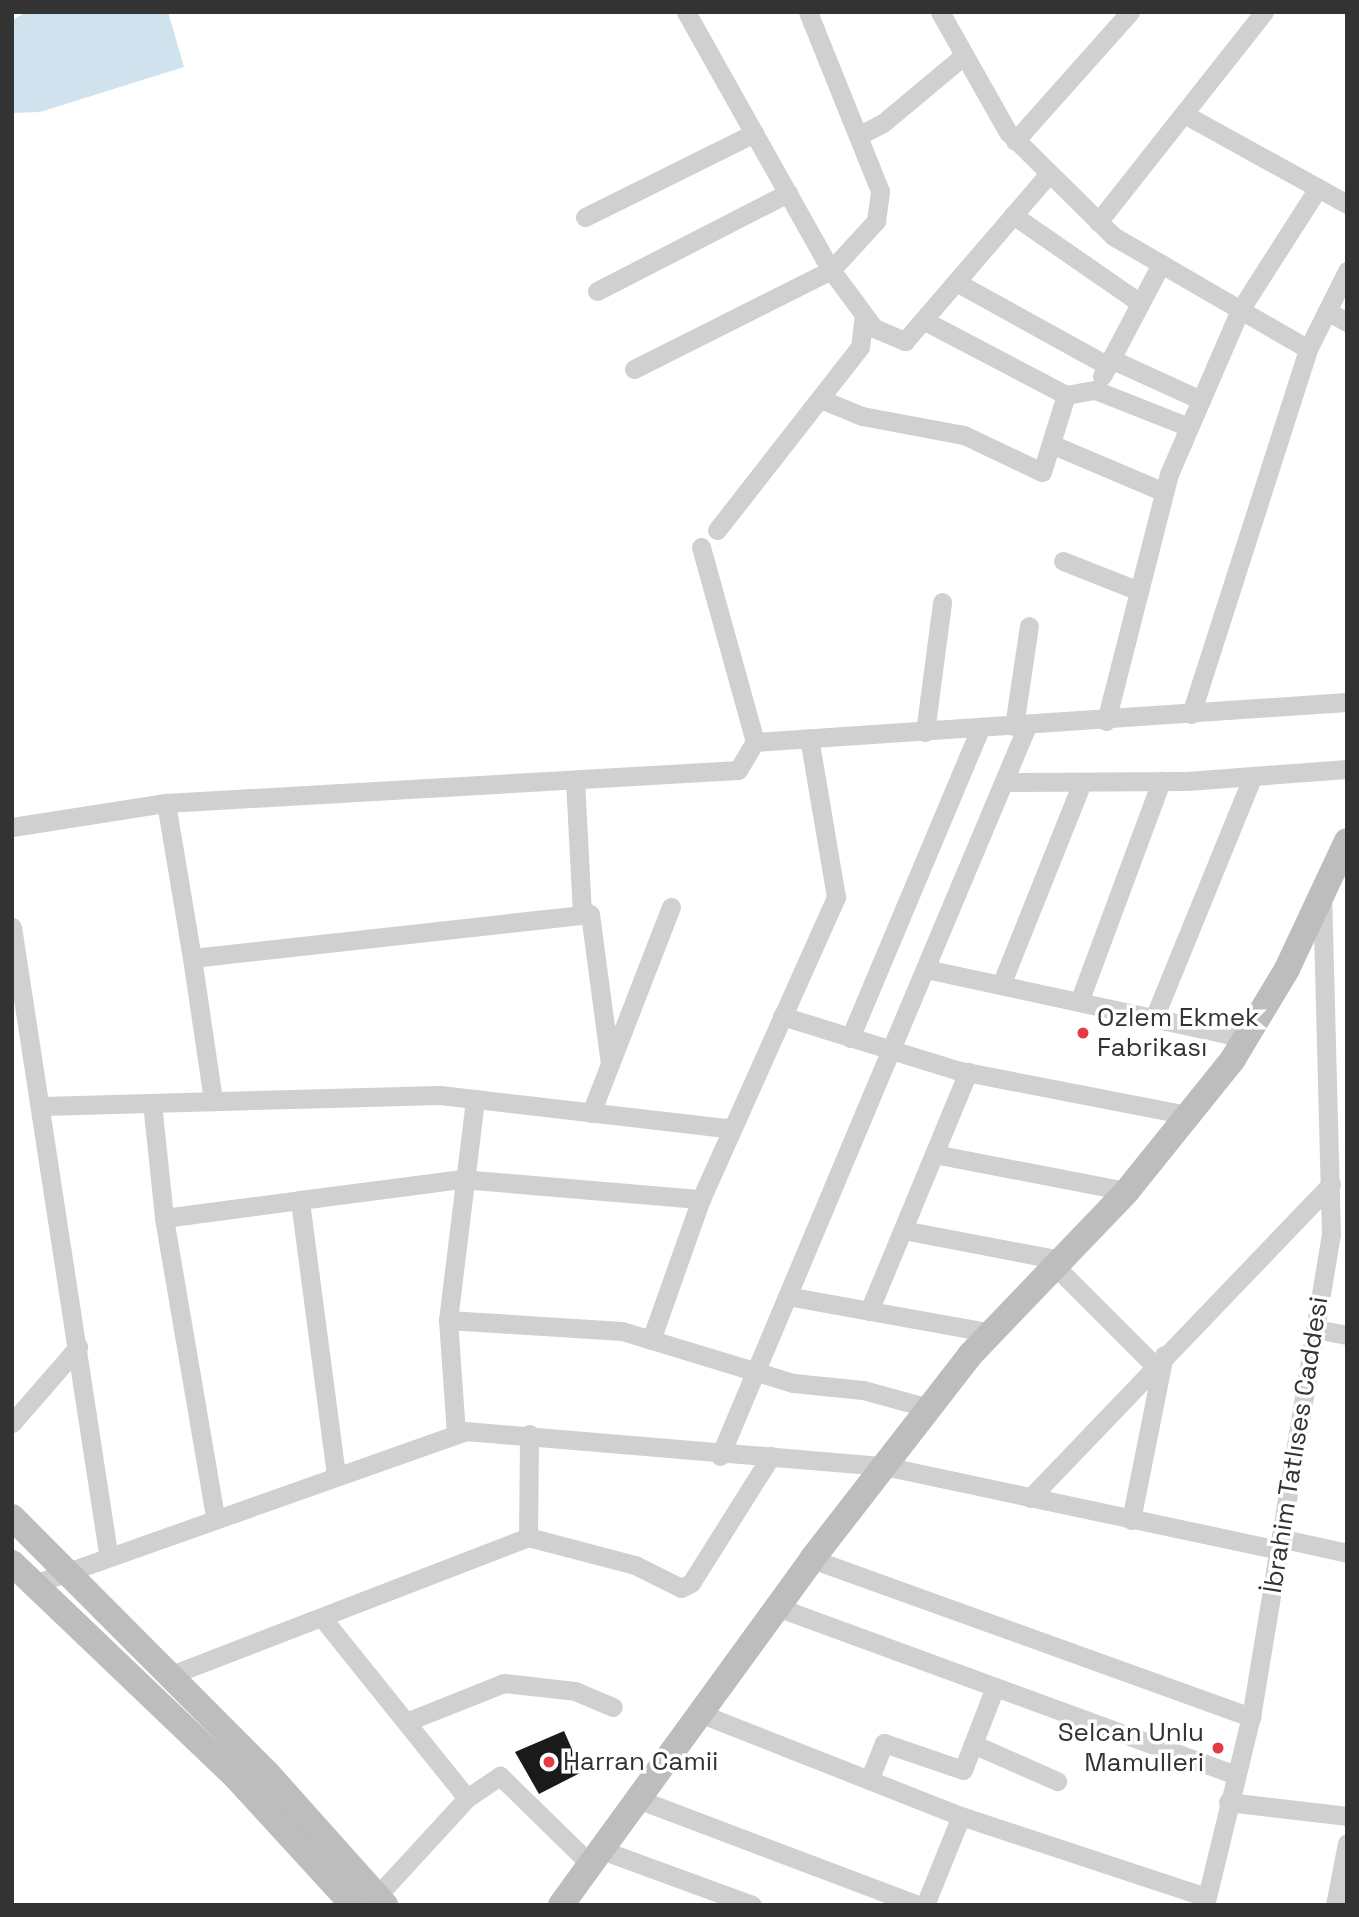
<!DOCTYPE html>
<html>
<head>
<meta charset="utf-8">
<style>
	body { margin:0 }
	#map { position:relative; width:1359px; height:1917px; overflow:hidden; background:#fff; font-family:"Space Grotesk",sans-serif }
	div>[style] { position:absolute }
	.water>* { inset:0; background:#cfe2ee }
	.building>* { inset:0; background:#1a1a1a }
	.minor>* { height:19px; margin:-9.5px; padding:0 9.5px; transform-origin:9.5px; border-radius:9.5px; background:#d0d0d0 }
	.secondary>* { height:26px; margin:-13px; padding:0 13px; transform-origin:13px; border-radius:13px; background:#bdbdbd }
	.dots>* { width:19px; height:19px; translate:-50% -50%; box-sizing:border-box; border:4px solid #fff; border-radius:50% }
	span { translate:-50% -50%; white-space:nowrap; text-align:center; line-height:1.15; -webkit-text-stroke:7px #fff; paint-order:stroke }
	.poi-label { font-size:26px; color:#333 }
	.left { translate:0 -50%; text-align:left }
	.right { translate:-100% -50%; text-align:right }
	.street-label { font-size:26px; color:#333 }
	.frame { position:absolute; inset:0; border:14px solid #333; pointer-events:none }
</style>
</head>
<body>
<div id="map">
	<div class="water">
		<i style="clip-path:polygon(27px 12px,168px 12px,184px 67px,40px 112px,12px 113px,12px 20px)"></i>
	</div>
	<div class="building">
		<i style="clip-path:polygon(564px 1731px,582px 1772px,539px 1794px,515px 1752px)"></i>
	</div>
	<div class="minor">
		<i style="left:686px;top:12px;width:296px;rotate:60.7deg"></i>
		<i style="left:831px;top:270px;width:72px;rotate:53.4deg"></i>
		<i style="left:874px;top:328px;width:34px;rotate:23deg"></i>
		<i style="left:905px;top:341px;width:218px;rotate:-49.3deg"></i>
		<i style="left:940px;top:12px;width:138px;rotate:60.5deg"></i>
		<i style="left:1008px;top:132px;width:148px;rotate:44.7deg"></i>
		<i style="left:1113px;top:236px;width:225px;rotate:30.1deg"></i>
		<i style="left:1308px;top:349px;width:42px;rotate:-63.4deg"></i>
		<i style="left:1327px;top:311px;width:23px;rotate:29deg"></i>
		<i style="left:1184px;top:114px;width:186px;rotate:28.9deg"></i>
		<i style="left:860px;top:135px;width:26px;rotate:-28deg"></i>
		<i style="left:883px;top:123px;width:103px;rotate:-39.9deg"></i>
		<i style="left:1015px;top:141px;width:173px;rotate:-48.3deg"></i>
		<i style="left:1013px;top:215px;width:155px;rotate:34.7deg"></i>
		<i style="left:585px;top:217px;width:189px;rotate:-26.4deg"></i>
		<i style="left:1098px;top:222px;width:268px;rotate:-51.7deg"></i>
		<i style="left:956px;top:282px;width:174px;rotate:28.9deg"></i>
		<i style="left:597px;top:291px;width:215px;rotate:-27.2deg"></i>
		<i style="left:1327px;top:311px;width:45px;rotate:-63.4deg"></i>
		<i style="left:925px;top:321px;width:159px;rotate:27.7deg"></i>
		<i style="left:1066px;top:395px;width:29px;rotate:-10deg"></i>
		<i style="left:1095px;top:390px;width:101px;rotate:21.5deg"></i>
		<i style="left:1111px;top:359px;width:99px;rotate:24.5deg"></i>
		<i style="left:634px;top:369px;width:220px;rotate:-26.7deg"></i>
		<i style="left:831px;top:270px;width:67px;rotate:-47.4deg"></i>
		<i style="left:876px;top:221px;width:30px;rotate:-82deg"></i>
		<i style="left:880px;top:191px;width:193px;rotate:-111.9deg"></i>
		<i style="left:1102px;top:376px;width:127px;rotate:-62.2deg"></i>
		<i style="left:823px;top:400px;width:42px;rotate:22.3deg"></i>
		<i style="left:862px;top:416px;width:104px;rotate:10.6deg"></i>
		<i style="left:964px;top:435px;width:86px;rotate:25.4deg"></i>
		<i style="left:1042px;top:472px;width:81px;rotate:-72.7deg"></i>
		<i style="left:1051px;top:444px;width:123px;rotate:23deg"></i>
		<i style="left:717px;top:530px;width:232px;rotate:-52deg"></i>
		<i style="left:860px;top:347px;width:32px;rotate:-83deg"></i>
		<i style="left:701px;top:547px;width:202px;rotate:74.5deg"></i>
		<i style="left:755px;top:742px;width:593px;rotate:-3.87deg"></i>
		<i style="left:1063px;top:561px;width:82px;rotate:21.5deg"></i>
		<i style="left:1191px;top:714px;width:383px;rotate:-72.2deg"></i>
		<i style="left:1106px;top:721px;width:255px;rotate:-75.7deg"></i>
		<i style="left:1169px;top:474px;width:179px;rotate:-66.6deg"></i>
		<i style="left:1240px;top:310px;width:145px;rotate:-57.4deg"></i>
		<i style="left:1014px;top:726px;width:101px;rotate:-81.5deg"></i>
		<i style="left:925px;top:732px;width:131px;rotate:-82.5deg"></i>
		<i style="left:575px;top:780px;width:135px;rotate:87deg"></i>
		<i style="left:1004px;top:782px;width:183px;rotate:-0.3deg"></i>
		<i style="left:1187px;top:781px;width:160px;rotate:-4.3deg"></i>
		<i style="left:166px;top:803px;width:573px;rotate:-3.3deg"></i>
		<i style="left:738px;top:770px;width:33px;rotate:-59deg"></i>
		<i style="left:12px;top:827px;width:156px;rotate:-8.9deg"></i>
		<i style="left:166px;top:803px;width:157px;rotate:80.5deg"></i>
		<i style="left:192px;top:958px;width:400px;rotate:-6.3deg"></i>
		<i style="left:590px;top:914px;width:151px;rotate:82.4deg"></i>
		<i style="left:12px;top:927px;width:633px;rotate:81.28deg"></i>
		<i style="left:192px;top:958px;width:145px;rotate:81.6deg"></i>
		<i style="left:926px;top:969px;width:327px;rotate:12.2deg"></i>
		<i style="left:1001px;top:985px;width:219px;rotate:-68.2deg"></i>
		<i style="left:1079px;top:1002px;width:236px;rotate:-69.6deg"></i>
		<i style="left:782px;top:1016px;width:182px;rotate:17.2deg"></i>
		<i style="left:956px;top:1070px;width:236px;rotate:11deg"></i>
		<i style="left:1154px;top:1018px;width:261px;rotate:-67.8deg"></i>
		<i style="left:850px;top:1038px;width:336px;rotate:-67.2deg"></i>
		<i style="left:152px;top:1103px;width:116px;rotate:84deg"></i>
		<i style="left:164px;top:1218px;width:303px;rotate:80.3deg"></i>
		<i style="left:43px;top:1106px;width:397px;rotate:-1.6deg"></i>
		<i style="left:440px;top:1095px;width:294px;rotate:6.6deg"></i>
		<i style="left:591px;top:1113px;width:221px;rotate:-68.8deg"></i>
		<i style="left:934px;top:1154px;width:197px;rotate:10.9deg"></i>
		<i style="left:164px;top:1218px;width:137px;rotate:-7.5deg"></i>
		<i style="left:903px;top:1230px;width:161px;rotate:10.8deg"></i>
		<i style="left:1055px;top:1266px;width:140px;rotate:45deg"></i>
		<i style="left:787px;top:1296px;width:208px;rotate:10.2deg"></i>
		<i style="left:869px;top:1311px;width:259px;rotate:-67.5deg"></i>
		<i style="left:448px;top:1320px;width:174px;rotate:3.6deg"></i>
		<i style="left:622px;top:1331px;width:179px;rotate:16.9deg"></i>
		<i style="left:793px;top:1383px;width:70px;rotate:5.7deg"></i>
		<i style="left:863px;top:1390px;width:68px;rotate:15.3deg"></i>
		<i style="left:1316px;top:1329px;width:32px;rotate:11deg"></i>
		<i style="left:651px;top:1340px;width:150px;rotate:-70.5deg"></i>
		<i style="left:701px;top:1199px;width:331px;rotate:-65.9deg"></i>
		<i style="left:836px;top:897px;width:161px;rotate:-99.6deg"></i>
		<i style="left:12px;top:1423px;width:101px;rotate:-49deg"></i>
		<i style="left:456px;top:1434px;width:114px;rotate:-94deg"></i>
		<i style="left:448px;top:1320px;width:223px;rotate:-83deg"></i>
		<i style="left:720px;top:1456px;width:792px;rotate:-67.19deg"></i>
		<i style="left:336px;top:1475px;width:277px;rotate:-97.5deg"></i>
		<i style="left:300px;top:1200px;width:162px;rotate:-7.4deg"></i>
		<i style="left:461px;top:1179px;width:241px;rotate:4.8deg"></i>
		<i style="left:1030px;top:1498px;width:435px;rotate:-46.2deg"></i>
		<i style="left:1131px;top:1520px;width:168px;rotate:-78.7deg"></i>
		<i style="left:528px;top:1537px;width:111px;rotate:14.7deg"></i>
		<i style="left:635px;top:1565px;width:51px;rotate:26.6deg"></i>
		<i style="left:681px;top:1588px;width:11px;rotate:-27deg"></i>
		<i style="left:691px;top:1583px;width:150px;rotate:-57.8deg"></i>
		<i style="left:1284px;top:1539px;width:65px;rotate:12.5deg"></i>
		<i style="left:812px;top:1559px;width:467px;rotate:19.8deg"></i>
		<i style="left:34px;top:1584px;width:457px;rotate:-19.5deg"></i>
		<i style="left:465px;top:1431px;width:420px;rotate:4.8deg"></i>
		<i style="left:884px;top:1466px;width:404px;rotate:12deg"></i>
		<i style="left:777px;top:1607px;width:489px;rotate:20.1deg"></i>
		<i style="left:323px;top:1619px;width:230px;rotate:51.2deg"></i>
		<i style="left:467px;top:1798px;width:40px;rotate:-34deg"></i>
		<i style="left:500px;top:1776px;width:124px;rotate:44.3deg"></i>
		<i style="left:171px;top:1675px;width:383px;rotate:-21.1deg"></i>
		<i style="left:528px;top:1537px;width:103px;rotate:-89.4deg"></i>
		<i style="left:699px;top:1713px;width:282px;rotate:21.5deg"></i>
		<i style="left:961px;top:1816px;width:258px;rotate:18.3deg"></i>
		<i style="left:406px;top:1722px;width:105px;rotate:-21.7deg"></i>
		<i style="left:504px;top:1683px;width:71px;rotate:6.4deg"></i>
		<i style="left:575px;top:1691px;width:41px;rotate:22.8deg"></i>
		<i style="left:973px;top:1744px;width:92px;rotate:23.8deg"></i>
		<i style="left:869px;top:1780px;width:40px;rotate:-68deg"></i>
		<i style="left:884px;top:1743px;width:83px;rotate:18.9deg"></i>
		<i style="left:963px;top:1770px;width:89px;rotate:-68.9deg"></i>
		<i style="left:635px;top:1798px;width:303px;rotate:20.7deg"></i>
		<i style="left:1228px;top:1802px;width:120px;rotate:6.7deg"></i>
		<i style="left:599px;top:1849px;width:163px;rotate:20.1deg"></i>
		<i style="left:377px;top:1896px;width:133px;rotate:-47.4deg"></i>
		<i style="left:925px;top:1905px;width:96px;rotate:-68deg"></i>
		<i style="left:1205px;top:1905px;width:194px;rotate:-76.3deg"></i>
		<i style="left:1251px;top:1717px;width:489px;rotate:-80.6deg"></i>
		<i style="left:1331px;top:1235px;width:338px;rotate:-91.5deg"></i>
		<i style="left:1335px;top:1905px;width:63px;rotate:-79deg"></i>
	</div>
	<div class="secondary">
		<i style="left:12px;top:1517px;width:363px;rotate:45.1deg"></i>
		<i style="left:268px;top:1774px;width:176px;rotate:48.2deg"></i>
		<i style="left:12px;top:1563px;width:307px;rotate:43.7deg"></i>
		<i style="left:234px;top:1775px;width:176px;rotate:47.5deg"></i>
		<i style="left:561px;top:1905px;width:427px;rotate:-54deg"></i>
		<i style="left:812px;top:1559px;width:258px;rotate:-52.2deg"></i>
		<i style="left:970px;top:1355px;width:227px;rotate:-46.2deg"></i>
		<i style="left:1127px;top:1191px;width:169px;rotate:-51.2deg"></i>
		<i style="left:1233px;top:1059px;width:105px;rotate:-59deg"></i>
		<i style="left:1287px;top:969px;width:141px;rotate:-64.9deg"></i>
	</div>
	<div class="dots">
		<i style="left:1083px;top:1033px;background:#e63946"></i>
		<i style="left:1218px;top:1748px;background:#e63946"></i>
		<i style="left:549px;top:1762px;background:#e63946"></i>
	</div>
	<div class="poi-label">
		<span class="left" style="left:1097px;top:1033px">Ozlem Ekmek<br>Fabrikası</span>
		<span class="right" style="left:1204px;top:1748px">Selcan Unlu<br>Mamulleri</span>
		<span class="left" style="left:563px;top:1762px">Harran Camii</span>
	</div>
	<div class="street-label">
		<span style="left:1296px;top:1445px;rotate:-81deg">İbrahim Tatlıses Caddesi</span>
	</div>
	<div class="frame"></div>
</div>
</body>
</html>
